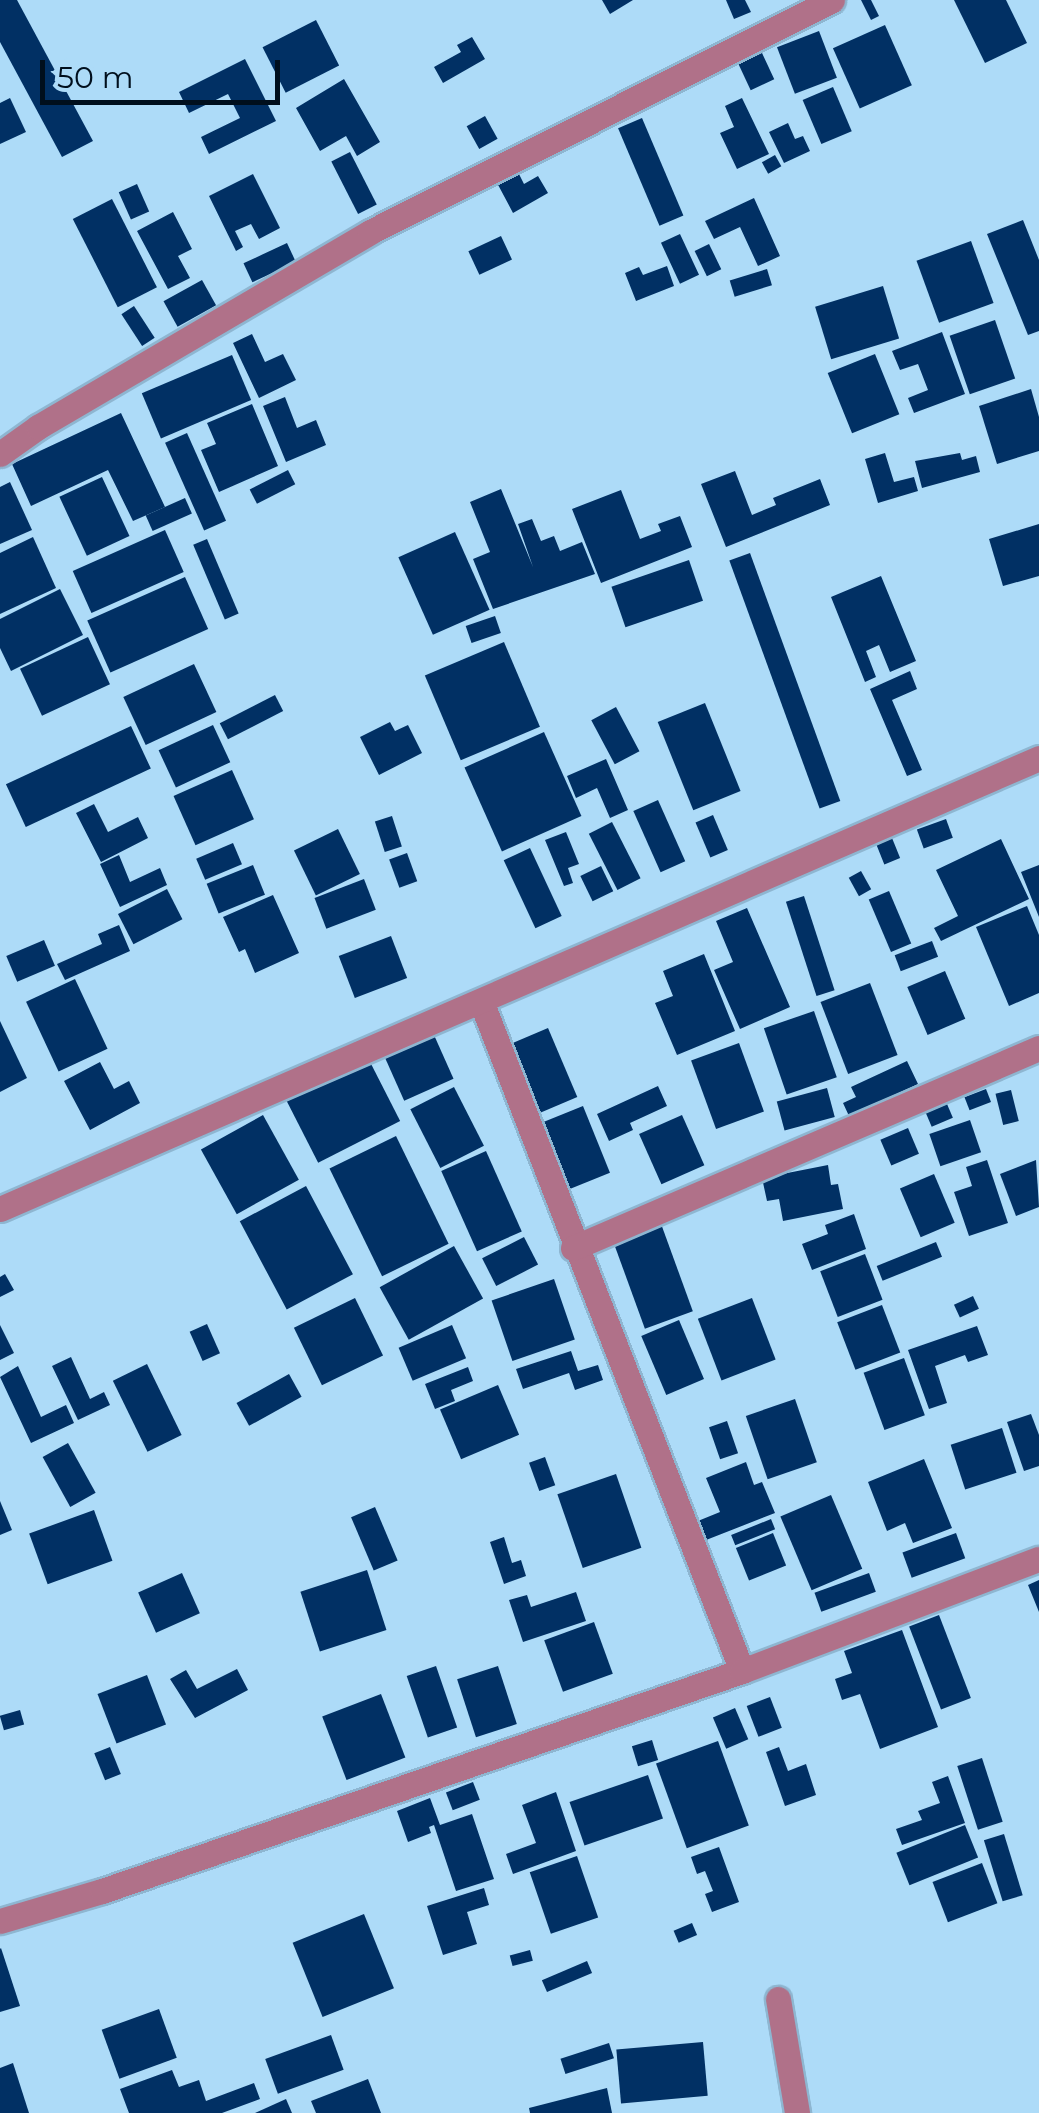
<!DOCTYPE html>
<html>
<head>
<meta charset="utf-8">
<style>
	body { margin:0 }
	#map { position:relative; width:1039px; height:2113px; overflow:hidden; background:#addbf8; font-family:Montserrat,sans-serif }
	div>[style] { position:absolute }
	.building>* { inset:0; background:#013064; transform-origin:0 0 }
	.roads { filter:drop-shadow(2px 0 #8eb6d1) drop-shadow(-2px 0 #8eb6d1) drop-shadow(0 2px #8eb6d1) drop-shadow(0 -2px #8eb6d1) }
	.minor>* { height:25px; margin:-12.5px; padding:0 12.5px; transform-origin:12.5px; border-radius:12.5px; background:#b07189 }
	span { translate:-50% -50%; white-space:nowrap; text-align:center; line-height:1.15; -webkit-text-stroke:10px #addbf8; paint-order:stroke }
	.scale { position:absolute; left:40px; top:60px; width:240px; height:45px; box-sizing:border-box; border:5px solid #000f1d; border-top:0; padding-left:12px; font-size:30px; line-height:35px; white-space:nowrap; color:#000f1d; -webkit-text-stroke:8px #addbf8; paint-order:stroke }
</style>
</head>
<body>
<div id="map">
	<div class="building">
		<i style="clip-path:polygon(0 0,17px 0,93px 141px,62px 157px,0 42px)"></i>
		<i style="clip-path:polygon(602px 0,633px 0,610px 14px)"></i>
		<i style="clip-path:polygon(726px 0,745px 0,751px 12px,734px 19px)"></i>
		<i style="clip-path:polygon(861px 0,871px 0,879px 16px,871px 20px)"></i>
		<i style="clip-path:polygon(954px 0,1006px 0,1027px 43px,985px 63px)"></i>
		<i style="left:316px;top:20px;width:51px;height:60px;rotate:63deg"></i>
		<i style="left:885px;top:25px;width:66px;height:57px;rotate:66deg"></i>
		<i style="left:819px;top:31px;width:50px;height:45px;rotate:69deg"></i>
		<i style="clip-path:polygon(472px 37px,485px 59px,443px 83px,434px 67px,461px 52px,457px 45px)"></i>
		<i style="left:762px;top:53px;width:29px;height:26px;rotate:65deg"></i>
		<i style="clip-path:polygon(245px 59px,276px 121px,209px 154px,201px 137px,240px 118px,228px 94px,189px 113px,179px 92px)"></i>
		<i style="clip-path:polygon(344px 79px,380px 142px,357px 156px,346px 136px,320px 151px,296px 108px)"></i>
		<i style="left:833px;top:87px;width:48px;height:33px;rotate:67deg"></i>
		<i style="clip-path:polygon(10px 98px,26px 132px,0 144px,0 103px)"></i>
		<i style="clip-path:polygon(742px 98px,769px 154px,737px 169px,720px 133px,734px 127px,725px 106px)"></i>
		<i style="left:485px;top:116px;width:26px;height:21px;rotate:61deg"></i>
		<i style="left:642px;top:118px;width:106px;height:26px;rotate:67deg"></i>
		<i style="clip-path:polygon(788px 123px,795px 139px,803px 136px,810px 151px,784px 163px,769px 132px)"></i>
		<i style="left:350px;top:152px;width:59px;height:21px;rotate:63deg"></i>
		<i style="left:775px;top:155px;width:13px;height:15px;rotate:61deg"></i>
		<i style="clip-path:polygon(517px 170px,524px 184px,538px 176px,548px 193px,513px 213px,496px 181px)"></i>
		<i style="clip-path:polygon(253px 174px,280px 228px,259px 239px,251px 224px,235px 231px,243px 247px,236px 251px,209px 196px)"></i>
		<i style="left:137px;top:184px;width:30px;height:20px;rotate:66deg"></i>
		<i style="clip-path:polygon(754px 198px,780px 256px,758px 266px,740px 227px,714px 239px,705px 221px)"></i>
		<i style="left:112px;top:199px;width:99px;height:44px;rotate:63deg"></i>
		<i style="clip-path:polygon(173px 212px,192px 249px,178px 256px,190px 278px,168px 289px,137px 231px)"></i>
		<i style="clip-path:polygon(1023px 220px,1039px 260px,1039px 331px,1028px 335px,987px 234px)"></i>
		<i style="left:680px;top:234px;width:45px;height:21px;rotate:65deg"></i>
		<i style="left:501px;top:236px;width:26px;height:36px;rotate:65deg"></i>
		<i style="left:971px;top:241px;width:66px;height:58px;rotate:70deg"></i>
		<i style="left:287px;top:243px;width:21px;height:48px;rotate:65deg"></i>
		<i style="left:709px;top:244px;width:28px;height:16px;rotate:64deg"></i>
		<i style="clip-path:polygon(667px 266px,674px 286px,636px 301px,625px 273px,639px 267px,643px 275px)"></i>
		<i style="left:767px;top:269px;width:17px;height:39px;rotate:73deg"></i>
		<i style="left:202px;top:280px;width:29px;height:44px;rotate:61deg"></i>
		<i style="left:883px;top:286px;width:55px;height:71px;rotate:73deg"></i>
		<i style="left:134px;top:306px;width:38px;height:15px;rotate:57deg"></i>
		<i style="left:995px;top:320px;width:62px;height:48px;rotate:71deg"></i>
		<i style="clip-path:polygon(942px 332px,965px 394px,914px 413px,908px 398px,928px 390px,918px 364px,900px 370px,892px 351px)"></i>
		<i style="clip-path:polygon(252px 334px,265px 362px,283px 354px,296px 380px,259px 398px,233px 343px)"></i>
		<i style="left:875px;top:354px;width:65px;height:51px;rotate:68deg"></i>
		<i style="left:232px;top:355px;width:49px;height:98px;rotate:67deg"></i>
		<i style="clip-path:polygon(1031px 389px,1039px 417px,1039px 451px,997px 464px,979px 406px)"></i>
		<i style="clip-path:polygon(285px 397px,297px 428px,316px 420px,326px 445px,286px 462px,263px 406px)"></i>
		<i style="clip-path:polygon(252px 404px,278px 466px,219px 492px,201px 450px,216px 444px,207px 423px)"></i>
		<i style="clip-path:polygon(121px 413px,165px 507px,133px 521px,108px 470px,31px 506px,12px 464px)"></i>
		<i style="left:187px;top:433px;width:96px;height:24px;rotate:66deg"></i>
		<i style="clip-path:polygon(885px 453px,894px 482px,914px 477px,918px 491px,878px 503px,865px 459px)"></i>
		<i style="clip-path:polygon(960px 453px,962px 460px,976px 456px,980px 472px,922px 488px,915px 461px)"></i>
		<i style="left:288px;top:470px;width:16px;height:43px;rotate:63deg"></i>
		<i style="clip-path:polygon(735px 471px,752px 515px,776px 505px,773px 498px,820px 479px,830px 505px,726px 547px,701px 484px)"></i>
		<i style="left:102px;top:477px;width:65px;height:47px;rotate:65deg"></i>
		<i style="clip-path:polygon(10px 482px,32px 530px,0 544px,0 487px)"></i>
		<i style="clip-path:polygon(501px 489px,533px 567px,518px 524px,532px 519px,541px 541px,554px 536px,560px 551px,582px 542px,595px 574px,493px 609px,473px 559px,490px 552px,470px 502px)"></i>
		<i style="clip-path:polygon(621px 490px,640px 539px,661px 531px,658px 524px,680px 516px,692px 547px,601px 583px,572px 509px)"></i>
		<i style="left:185px;top:498px;width:17px;height:43px;rotate:66deg"></i>
		<i style="clip-path:polygon(1039px 524px,1039px 576px,1003px 586px,989px 539px)"></i>
		<i style="left:165px;top:530px;width:46px;height:101px;rotate:66deg"></i>
		<i style="left:455px;top:532px;width:85px;height:62px;rotate:66deg"></i>
		<i style="clip-path:polygon(33px 537px,56px 588px,0 614px,0 553px)"></i>
		<i style="left:207px;top:539px;width:81px;height:15px;rotate:67deg"></i>
		<i style="left:750px;top:553px;width:264px;height:22px;rotate:70deg"></i>
		<i style="left:689px;top:560px;width:43px;height:82px;rotate:71deg"></i>
		<i style="clip-path:polygon(881px 576px,916px 661px,890px 672px,879px 645px,866px 651px,876px 677px,865px 682px,831px 597px)"></i>
		<i style="left:185px;top:577px;width:57px;height:107px;rotate:66deg"></i>
		<i style="clip-path:polygon(60px 589px,83px 635px,11px 671px,0 648px,0 619px)"></i>
		<i style="left:495px;top:616px;width:18px;height:31px;rotate:71deg"></i>
		<i style="left:88px;top:637px;width:52px;height:75px;rotate:65deg"></i>
		<i style="left:504px;top:642px;width:92px;height:86px;rotate:67deg"></i>
		<i style="left:194px;top:664px;width:53px;height:78px;rotate:65deg"></i>
		<i style="clip-path:polygon(910px 671px,917px 689px,892px 700px,922px 770px,907px 776px,870px 689px)"></i>
		<i style="left:275px;top:695px;width:18px;height:62px;rotate:63deg"></i>
		<i style="left:705px;top:703px;width:95px;height:51px;rotate:68deg"></i>
		<i style="left:616px;top:707px;width:50px;height:28px;rotate:62deg"></i>
		<i style="clip-path:polygon(390px 722px,395px 731px,408px 725px,422px 753px,379px 775px,360px 737px)"></i>
		<i style="left:213px;top:725px;width:41px;height:60px;rotate:65deg"></i>
		<i style="left:131px;top:726px;width:47px;height:138px;rotate:65deg"></i>
		<i style="left:544px;top:732px;width:92px;height:87px;rotate:66deg"></i>
		<i style="clip-path:polygon(606px 759px,628px 810px,610px 818px,597px 788px,576px 798px,567px 776px)"></i>
		<i style="left:232px;top:770px;width:54px;height:64px;rotate:66deg"></i>
		<i style="left:658px;top:800px;width:67px;height:27px;rotate:66deg"></i>
		<i style="clip-path:polygon(94px 804px,108px 832px,138px 817px,148px 838px,101px 862px,76px 813px)"></i>
		<i style="left:713px;top:815px;width:38px;height:19px;rotate:67deg"></i>
		<i style="left:392px;top:816px;width:32px;height:18px;rotate:72deg"></i>
		<i style="left:946px;top:819px;width:20px;height:31px;rotate:70deg"></i>
		<i style="left:612px;top:822px;width:63px;height:26px;rotate:63deg"></i>
		<i style="left:338px;top:829px;width:50px;height:49px;rotate:64deg"></i>
		<i style="clip-path:polygon(566px 832px,579px 864px,568px 868px,573px 883px,564px 886px,545px 840px)"></i>
		<i style="left:890px;top:833px;width:27px;height:17px;rotate:68deg"></i>
		<i style="clip-path:polygon(1001px 839px,1029px 899px,941px 941px,934px 928px,958px 916px,936px 870px)"></i>
		<i style="left:233px;top:843px;width:23px;height:40px;rotate:67deg"></i>
		<i style="left:530px;top:848px;width:75px;height:29px;rotate:65deg"></i>
		<i style="left:407px;top:853px;width:30px;height:19px;rotate:70deg"></i>
		<i style="clip-path:polygon(119px 855px,130px 882px,160px 868px,167px 885px,120px 907px,100px 864px)"></i>
		<i style="left:253px;top:865px;width:32px;height:50px;rotate:68deg"></i>
		<i style="clip-path:polygon(1039px 865px,1039px 917px,1021px 872px)"></i>
		<i style="left:601px;top:866px;width:28px;height:23px;rotate:64deg"></i>
		<i style="left:861px;top:871px;width:21px;height:14px;rotate:61deg"></i>
		<i style="left:364px;top:879px;width:33px;height:53px;rotate:69deg"></i>
		<i style="left:167px;top:889px;width:34px;height:55px;rotate:63deg"></i>
		<i style="left:889px;top:891px;width:57px;height:22px;rotate:67deg"></i>
		<i style="clip-path:polygon(273px 895px,299px 953px,255px 973px,245px 949px,239px 952px,223px 917px)"></i>
		<i style="left:804px;top:896px;width:99px;height:19px;rotate:72deg"></i>
		<i style="clip-path:polygon(1027px 906px,1039px 935px,1039px 993px,1009px 1006px,976px 927px)"></i>
		<i style="clip-path:polygon(747px 908px,790px 1007px,740px 1029px,714px 970px,733px 962px,716px 921px)"></i>
		<i style="clip-path:polygon(119px 925px,130px 951px,65px 980px,57px 964px,102px 944px,98px 934px)"></i>
		<i style="left:391px;top:936px;width:45px;height:56px;rotate:69deg"></i>
		<i style="left:44px;top:940px;width:28px;height:41px;rotate:67deg"></i>
		<i style="left:932px;top:941px;width:17px;height:40px;rotate:69deg"></i>
		<i style="clip-path:polygon(704px 954px,735px 1031px,677px 1055px,655px 1003px,673px 996px,663px 971px)"></i>
		<i style="left:945px;top:971px;width:52px;height:41px;rotate:67deg"></i>
		<i style="left:75px;top:979px;width:77px;height:54px;rotate:65deg"></i>
		<i style="left:870px;top:983px;width:77px;height:53px;rotate:69deg"></i>
		<i style="left:814px;top:1011px;width:70px;height:53px;rotate:71deg"></i>
		<i style="clip-path:polygon(0 1021px,27px 1078px,0 1092px)"></i>
		<i style="left:548px;top:1028px;width:75px;height:46px;rotate:67deg"></i>
		<i style="left:434px;top:1035px;width:48px;height:54px;rotate:66deg"></i>
		<i style="left:739px;top:1043px;width:73px;height:51px;rotate:70deg"></i>
		<i style="left:367px;top:1056px;width:73px;height:92px;rotate:63deg"></i>
		<i style="clip-path:polygon(907px 1061px,918px 1084px,849px 1116px,843px 1103px,856px 1097px,851px 1087px)"></i>
		<i style="clip-path:polygon(100px 1062px,114px 1089px,129px 1081px,140px 1103px,90px 1130px,64px 1081px)"></i>
		<i style="clip-path:polygon(658px 1086px,667px 1106px,630px 1123px,633px 1130px,609px 1141px,597px 1114px)"></i>
		<i style="left:454px;top:1087px;width:66px;height:49px;rotate:63deg"></i>
		<i style="left:827px;top:1088px;width:30px;height:52px;rotate:75deg"></i>
		<i style="left:986px;top:1089px;width:14px;height:23px;rotate:69deg"></i>
		<i style="left:1011px;top:1090px;width:32px;height:16px;rotate:76deg"></i>
		<i style="left:947px;top:1104px;width:15px;height:23px;rotate:67deg"></i>
		<i style="left:583px;top:1106px;width:72px;height:50px;rotate:68deg"></i>
		<i style="left:263px;top:1115px;width:74px;height:71px;rotate:61deg"></i>
		<i style="left:682px;top:1115px;width:55px;height:47px;rotate:66deg"></i>
		<i style="left:970px;top:1120px;width:34px;height:43px;rotate:71deg"></i>
		<i style="left:908px;top:1128px;width:28px;height:30px;rotate:67deg"></i>
		<i style="left:396px;top:1136px;width:120px;height:74px;rotate:64deg"></i>
		<i style="left:486px;top:1151px;width:88px;height:49px;rotate:66deg"></i>
		<i style="clip-path:polygon(987px 1160px,1008px 1223px,969px 1236px,954px 1192px,972px 1186px,966px 1167px)"></i>
		<i style="clip-path:polygon(1036px 1160px,1039px 1207px,1016px 1216px,1000px 1174px)"></i>
		<i style="clip-path:polygon(828px 1165px,831px 1185px,838px 1184px,843px 1209px,783px 1221px,779px 1199px,767px 1201px,762px 1178px)"></i>
		<i style="left:934px;top:1174px;width:53px;height:37px;rotate:67deg"></i>
		<i style="left:306px;top:1186px;width:100px;height:75px;rotate:62deg"></i>
		<i style="clip-path:polygon(854px 1214px,866px 1249px,812px 1270px,802px 1244px,828px 1234px,825px 1225px)"></i>
		<i style="left:660px;top:1221px;width:96px;height:51px;rotate:70deg"></i>
		<i style="left:524px;top:1237px;width:31px;height:47px;rotate:63deg"></i>
		<i style="left:936px;top:1242px;width:16px;height:64px;rotate:68deg"></i>
		<i style="left:454px;top:1246px;width:60px;height:85px;rotate:61deg"></i>
		<i style="left:865px;top:1254px;width:49px;height:48px;rotate:69deg"></i>
		<i style="clip-path:polygon(5px 1274px,14px 1290px,0 1297px,0 1277px)"></i>
		<i style="left:554px;top:1279px;width:64px;height:66px;rotate:71deg"></i>
		<i style="left:973px;top:1296px;width:14px;height:21px;rotate:65deg"></i>
		<i style="left:355px;top:1298px;width:64px;height:68px;rotate:64deg"></i>
		<i style="left:752px;top:1298px;width:66px;height:58px;rotate:69deg"></i>
		<i style="left:882px;top:1305px;width:51px;height:48px;rotate:69deg"></i>
		<i style="left:679px;top:1320px;width:64px;height:41px;rotate:67deg"></i>
		<i style="left:207px;top:1324px;width:32px;height:19px;rotate:66deg"></i>
		<i style="clip-path:polygon(0 1325px,14px 1353px,0 1360px)"></i>
		<i style="left:452px;top:1325px;width:36px;height:58px;rotate:67deg"></i>
		<i style="clip-path:polygon(977px 1326px,988px 1355px,968px 1362px,965px 1355px,935px 1366px,947px 1403px,929px 1409px,908px 1350px)"></i>
		<i style="clip-path:polygon(571px 1351px,578px 1371px,598px 1365px,603px 1380px,575px 1390px,569px 1373px,523px 1389px,516px 1369px)"></i>
		<i style="clip-path:polygon(71px 1357px,90px 1399px,104px 1392px,110px 1405px,78px 1420px,52px 1366px)"></i>
		<i style="left:904px;top:1358px;width:61px;height:43px;rotate:70deg"></i>
		<i style="left:147px;top:1364px;width:79px;height:38px;rotate:64deg"></i>
		<i style="clip-path:polygon(18px 1366px,41px 1417px,66px 1405px,74px 1423px,31px 1443px,0 1377px)"></i>
		<i style="clip-path:polygon(468px 1367px,473px 1381px,451px 1390px,455px 1401px,435px 1409px,425px 1384px)"></i>
		<i style="left:289px;top:1374px;width:26px;height:60px;rotate:61deg"></i>
		<i style="left:498px;top:1385px;width:54px;height:63px;rotate:67deg"></i>
		<i style="left:795px;top:1399px;width:67px;height:52px;rotate:71deg"></i>
		<i style="clip-path:polygon(1031px 1414px,1039px 1435px,1039px 1466px,1024px 1471px,1007px 1422px)"></i>
		<i style="left:727px;top:1421px;width:34px;height:19px;rotate:71deg"></i>
		<i style="left:1002px;top:1428px;width:47px;height:54px;rotate:72deg"></i>
		<i style="left:68px;top:1443px;width:57px;height:29px;rotate:61deg"></i>
		<i style="left:545px;top:1457px;width:30px;height:17px;rotate:70deg"></i>
		<i style="clip-path:polygon(924px 1459px,952px 1528px,913px 1543px,905px 1523px,887px 1531px,868px 1482px)"></i>
		<i style="clip-path:polygon(746px 1462px,754px 1485px,762px 1482px,775px 1513px,701px 1542px,693px 1523px,720px 1512px,706px 1478px)"></i>
		<i style="left:616px;top:1474px;width:78px;height:62px;rotate:71deg"></i>
		<i style="left:831px;top:1495px;width:80px;height:55px;rotate:67deg"></i>
		<i style="clip-path:polygon(0 1501px,12px 1530px,0 1535px)"></i>
		<i style="left:375px;top:1507px;width:58px;height:26px;rotate:67deg"></i>
		<i style="left:94px;top:1510px;width:54px;height:69px;rotate:70deg"></i>
		<i style="left:771px;top:1519px;width:11px;height:43px;rotate:68deg"></i>
		<i style="left:773px;top:1533px;width:35px;height:40px;rotate:68deg"></i>
		<i style="left:956px;top:1533px;width:27px;height:57px;rotate:70deg"></i>
		<i style="clip-path:polygon(504px 1537px,512px 1563px,521px 1560px,526px 1576px,504px 1584px,490px 1542px)"></i>
		<i style="left:367px;top:1570px;width:63px;height:70px;rotate:72deg"></i>
		<i style="left:182px;top:1573px;width:44px;height:48px;rotate:66deg"></i>
		<i style="left:869px;top:1573px;width:20px;height:58px;rotate:70deg"></i>
		<i style="clip-path:polygon(1039px 1580px,1039px 1612px,1028px 1585px)"></i>
		<i style="clip-path:polygon(576px 1592px,586px 1621px,523px 1642px,509px 1600px,527px 1595px,531px 1607px)"></i>
		<i style="left:939px;top:1615px;width:89px;height:32px;rotate:69deg"></i>
		<i style="left:594px;top:1622px;width:55px;height:53px;rotate:70deg"></i>
		<i style="clip-path:polygon(902px 1630px,938px 1727px,880px 1749px,860px 1694px,842px 1700px,835px 1679px,852px 1673px,844px 1651px)"></i>
		<i style="left:436px;top:1666px;width:65px;height:31px;rotate:71deg"></i>
		<i style="left:498px;top:1666px;width:61px;height:43px;rotate:72deg"></i>
		<i style="clip-path:polygon(237px 1669px,248px 1690px,195px 1718px,170px 1679px,186px 1670px,197px 1689px)"></i>
		<i style="left:147px;top:1675px;width:53px;height:53px;rotate:69deg"></i>
		<i style="left:381px;top:1694px;width:68px;height:63px;rotate:69deg"></i>
		<i style="left:770px;top:1697px;width:33px;height:25px;rotate:69deg"></i>
		<i style="left:735px;top:1708px;width:34px;height:24px;rotate:67deg"></i>
		<i style="left:20px;top:1710px;width:15px;height:21px;rotate:74deg"></i>
		<i style="left:652px;top:1740px;width:21px;height:21px;rotate:73deg"></i>
		<i style="left:718px;top:1741px;width:90px;height:66px;rotate:70deg"></i>
		<i style="left:110px;top:1747px;width:29px;height:17px;rotate:68deg"></i>
		<i style="clip-path:polygon(779px 1747px,788px 1771px,806px 1764px,816px 1795px,785px 1806px,766px 1752px)"></i>
		<i style="left:982px;top:1758px;width:67px;height:26px;rotate:72deg"></i>
		<i style="left:648px;top:1775px;width:46px;height:83px;rotate:71deg"></i>
		<i style="clip-path:polygon(948px 1776px,965px 1823px,902px 1845px,896px 1829px,922px 1820px,918px 1811px,940px 1803px,932px 1782px)"></i>
		<i style="left:473px;top:1782px;width:19px;height:29px;rotate:69deg"></i>
		<i style="clip-path:polygon(556px 1792px,576px 1851px,513px 1874px,506px 1854px,536px 1843px,522px 1805px)"></i>
		<i style="clip-path:polygon(430px 1798px,440px 1825px,472px 1814px,494px 1879px,456px 1891px,434px 1825px,429px 1827px,431px 1833px,408px 1842px,397px 1811px)"></i>
		<i style="left:965px;top:1825px;width:35px;height:74px;rotate:68deg"></i>
		<i style="left:1004px;top:1834px;width:64px;height:21px;rotate:73deg"></i>
		<i style="clip-path:polygon(719px 1847px,739px 1902px,712px 1912px,705px 1894px,713px 1891px,705px 1871px,697px 1874px,691px 1857px)"></i>
		<i style="left:577px;top:1856px;width:65px;height:50px;rotate:71deg"></i>
		<i style="left:982px;top:1863px;width:43px;height:53px;rotate:69deg"></i>
		<i style="clip-path:polygon(484px 1888px,489px 1905px,467px 1912px,477px 1944px,443px 1955px,427px 1906px)"></i>
		<i style="left:364px;top:1914px;width:80px;height:77px;rotate:68deg"></i>
		<i style="left:692px;top:1923px;width:13px;height:20px;rotate:67deg"></i>
		<i style="clip-path:polygon(1px 1948px,20px 2006px,0 2012px,0 1949px)"></i>
		<i style="left:530px;top:1950px;width:11px;height:21px;rotate:75deg"></i>
		<i style="left:587px;top:1961px;width:13px;height:49px;rotate:67deg"></i>
		<i style="left:159px;top:2009px;width:52px;height:61px;rotate:70deg"></i>
		<i style="left:331px;top:2035px;width:37px;height:70px;rotate:70deg"></i>
		<i style="left:703px;top:2042px;width:54px;height:87px;rotate:85deg"></i>
		<i style="left:609px;top:2043px;width:16px;height:51px;rotate:72deg"></i>
		<i style="clip-path:polygon(13px 2063px,29px 2113px,0 2113px,0 2068px)"></i>
		<i style="clip-path:polygon(172px 2070px,179px 2087px,199px 2080px,206px 2101px,254px 2083px,260px 2099px,222px 2113px,129px 2113px,120px 2089px)"></i>
		<i style="clip-path:polygon(368px 2079px,381px 2113px,316px 2113px,311px 2101px)"></i>
		<i style="clip-path:polygon(607px 2088px,612px 2113px,530px 2113px,529px 2108px)"></i>
		<i style="clip-path:polygon(286px 2099px,292px 2113px,255px 2113px)"></i>
	</div>
	<div class="roads">
		<div class="minor">
			<i style="left:0;top:454px;width:47px;rotate:-35.4deg"></i>
			<i style="left:38px;top:427px;width:385px;rotate:-30.4deg"></i>
			<i style="left:370px;top:232px;width:517px;rotate:-26.66deg"></i>
			<i style="left:481px;top:1001px;width:719px;rotate:68.72deg"></i>
			<i style="left:0;top:1209px;width:1133px;rotate:-23.46deg"></i>
			<i style="left:573px;top:1248px;width:507px;rotate:-23.23deg"></i>
			<i style="left:0;top:1921px;width:106px;rotate:-16.4deg"></i>
			<i style="left:102px;top:1891px;width:677px;rotate:-18.97deg"></i>
			<i style="left:742px;top:1671px;width:317px;rotate:-20.7deg"></i>
			<i style="left:778px;top:1999px;width:116px;rotate:80.5deg"></i>
		</div>
	</div>
	<div class="scale">50 m</div>
</div>
</body>
</html>
